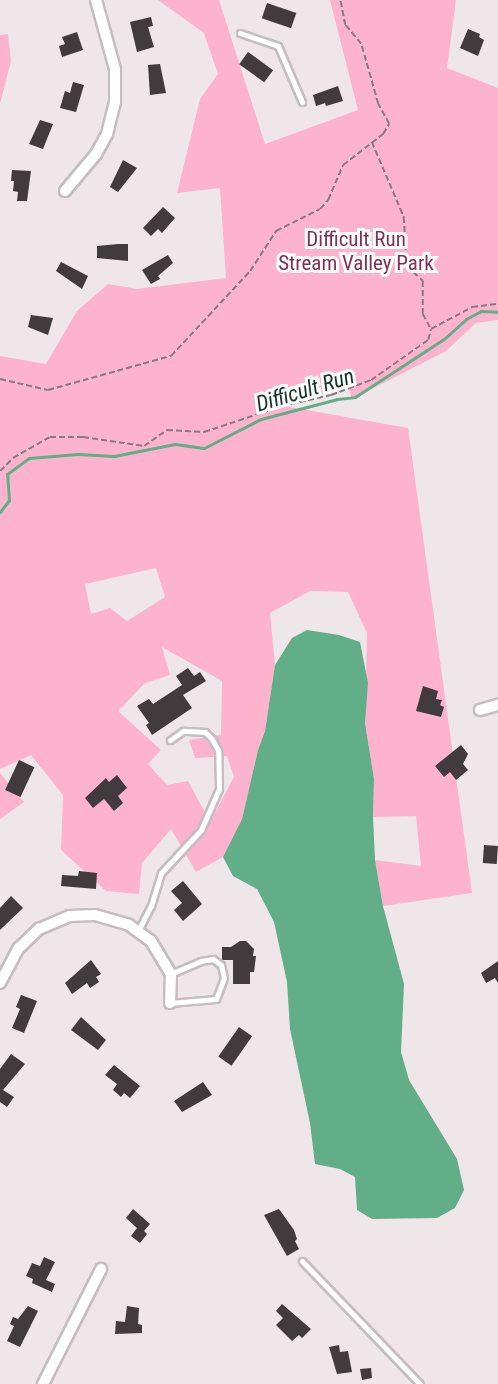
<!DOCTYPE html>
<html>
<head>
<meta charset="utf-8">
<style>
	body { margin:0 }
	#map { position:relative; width:498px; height:1384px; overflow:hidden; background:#eee6e8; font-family:"Roboto Condensed",sans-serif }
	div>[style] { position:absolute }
	.green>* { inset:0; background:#fdb3ce }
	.water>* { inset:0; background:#62ae89 }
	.stream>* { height:3px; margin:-1.5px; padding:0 1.5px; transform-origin:1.5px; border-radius:1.5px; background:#62ae89 }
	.building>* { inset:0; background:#413b3d; transform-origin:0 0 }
	.path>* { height:1.5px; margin-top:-0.75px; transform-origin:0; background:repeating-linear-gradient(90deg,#827d7e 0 6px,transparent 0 9px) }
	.roads { filter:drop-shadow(2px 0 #c5bdc0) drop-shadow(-2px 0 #c5bdc0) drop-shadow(0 2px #c5bdc0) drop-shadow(0 -2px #c5bdc0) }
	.lane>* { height:5px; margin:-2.5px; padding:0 2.5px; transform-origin:2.5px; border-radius:2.5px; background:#fff }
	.street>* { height:10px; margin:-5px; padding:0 5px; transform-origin:5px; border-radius:5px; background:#fff }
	span { translate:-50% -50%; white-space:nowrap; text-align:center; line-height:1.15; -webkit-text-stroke:6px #fff; paint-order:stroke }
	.park-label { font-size:21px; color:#852e55 }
	.water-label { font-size:22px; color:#143626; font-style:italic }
</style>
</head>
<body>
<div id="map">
	<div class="green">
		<i style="clip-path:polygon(evenodd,158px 0,219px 0,265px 144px,358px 110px,330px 0,456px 0,447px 68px,498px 88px,498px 320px,476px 323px,446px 351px,352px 399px,348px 387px,284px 406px,408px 428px,472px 893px,383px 906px,375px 860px,421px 866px,416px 816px,373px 817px,374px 779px,365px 723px,367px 633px,348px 592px,310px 591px,270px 613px,275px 665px,265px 731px,258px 750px,242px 819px,223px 857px,196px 872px,171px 829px,142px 863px,139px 894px,106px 891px,61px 850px,63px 795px,31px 755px,0 769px,0 356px,46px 364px,77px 311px,108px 284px,137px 289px,226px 278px,220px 188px,177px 193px,200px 99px,218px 74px,204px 33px,158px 0,156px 568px,165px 597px,127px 621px,110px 608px,91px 614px,85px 584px,156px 568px,158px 0,162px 647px,222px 681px,221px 735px,189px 740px,195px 758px,227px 756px,234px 777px,210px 822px,188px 781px,167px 785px,148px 764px,161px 750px,118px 711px,145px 683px,170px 675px,162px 647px)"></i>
		<i style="clip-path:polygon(8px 34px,11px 61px,0 104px,0 35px)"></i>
		<i style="clip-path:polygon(0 773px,24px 802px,0 819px)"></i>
	</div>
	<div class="water">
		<i style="clip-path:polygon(307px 630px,339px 635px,360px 642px,368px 683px,365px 723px,374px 779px,373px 817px,375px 860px,383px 906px,404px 984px,401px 1052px,409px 1080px,457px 1159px,464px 1190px,455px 1208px,437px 1218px,372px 1219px,357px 1210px,355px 1177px,340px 1169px,315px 1164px,310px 1123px,290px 1029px,287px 982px,274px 922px,257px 889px,233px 876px,223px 857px,242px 819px,258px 750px,265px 731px,275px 665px,292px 638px)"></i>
	</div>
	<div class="stream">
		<i style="left:0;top:512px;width:15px;rotate:-53deg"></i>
		<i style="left:9px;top:500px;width:26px;rotate:-94deg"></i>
		<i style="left:7px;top:474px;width:27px;rotate:-36deg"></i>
		<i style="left:29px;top:458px;width:49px;rotate:-4.7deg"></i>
		<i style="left:78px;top:454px;width:36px;rotate:3deg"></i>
		<i style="left:114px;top:456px;width:62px;rotate:-11.1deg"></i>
		<i style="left:175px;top:444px;width:29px;rotate:8deg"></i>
		<i style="left:204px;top:448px;width:64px;rotate:-27deg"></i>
		<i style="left:261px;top:419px;width:79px;rotate:-14.7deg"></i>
		<i style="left:337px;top:399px;width:18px;rotate:-6deg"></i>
		<i style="left:355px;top:397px;width:106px;rotate:-33.1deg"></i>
		<i style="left:444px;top:339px;width:30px;rotate:-42deg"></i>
		<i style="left:466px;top:319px;width:17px;rotate:-28deg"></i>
		<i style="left:481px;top:311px;width:17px;rotate:3deg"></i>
	</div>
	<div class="building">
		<i style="left:267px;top:3px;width:31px;height:16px;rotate:19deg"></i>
		<i style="clip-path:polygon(151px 17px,153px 26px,148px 27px,154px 47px,137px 52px,130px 22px)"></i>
		<i style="clip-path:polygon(468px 29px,480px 34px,479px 37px,484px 40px,478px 56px,460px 48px)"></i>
		<i style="clip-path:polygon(77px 32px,83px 50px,62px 57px,59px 46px,65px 44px,62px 37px)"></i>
		<i style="left:248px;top:52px;width:31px;height:15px;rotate:36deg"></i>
		<i style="clip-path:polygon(160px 64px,166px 93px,150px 95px,148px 65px)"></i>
		<i style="clip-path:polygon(73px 82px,84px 85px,76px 112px,60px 108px,65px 91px,70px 93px)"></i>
		<i style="clip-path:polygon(338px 86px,343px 101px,326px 106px,325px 103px,316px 106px,313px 95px)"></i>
		<i style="clip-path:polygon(40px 120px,53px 124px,43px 149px,29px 144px)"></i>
		<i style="clip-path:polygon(123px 160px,137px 168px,118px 192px,110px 187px)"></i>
		<i style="clip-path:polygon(12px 170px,31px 171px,27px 201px,17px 201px,18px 192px,13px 191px,14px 181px,11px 181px)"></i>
		<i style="clip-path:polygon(163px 207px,175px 218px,162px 233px,158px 229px,151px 236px,143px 228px)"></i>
		<i style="clip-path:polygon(118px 244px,128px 244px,128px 261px,97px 258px,97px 246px)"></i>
		<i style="clip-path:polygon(168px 255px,173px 263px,158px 276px,160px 279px,151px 284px,142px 270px)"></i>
		<i style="clip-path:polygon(61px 262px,88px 276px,82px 289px,56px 271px)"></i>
		<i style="clip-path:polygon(31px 315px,53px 318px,48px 335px,28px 327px)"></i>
		<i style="clip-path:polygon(188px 668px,194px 676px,200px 672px,206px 681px,183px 695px,192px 708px,152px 735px,146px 725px,149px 723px,137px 706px,149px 699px,153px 704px,182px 685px,176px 676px)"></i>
		<i style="clip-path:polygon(423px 686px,438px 691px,436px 699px,442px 700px,440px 705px,444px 707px,441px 717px,416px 711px)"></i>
		<i style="clip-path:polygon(461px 745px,468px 754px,463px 764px,468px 770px,456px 780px,450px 772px,444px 777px,435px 766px)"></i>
		<i style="left:19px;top:760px;width:17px;height:33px;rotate:25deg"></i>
		<i style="clip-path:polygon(117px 775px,127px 788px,118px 796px,123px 803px,114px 811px,104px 799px,93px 808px,85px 798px,106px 778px,109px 782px)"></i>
		<i style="left:484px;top:845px;width:14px;height:18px;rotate:4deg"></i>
		<i style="clip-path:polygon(79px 871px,97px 873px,96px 889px,61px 886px,62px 875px,78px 876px)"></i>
		<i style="clip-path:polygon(183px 881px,202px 904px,183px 921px,174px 910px,182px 903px,171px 891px)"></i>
		<i style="clip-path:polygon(11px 896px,23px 908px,0 930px,0 908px)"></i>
		<i style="clip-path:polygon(240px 941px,246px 941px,254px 949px,253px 956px,256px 956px,254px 972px,250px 972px,250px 984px,233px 984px,233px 960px,222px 960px,222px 947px,231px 947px)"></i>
		<i style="clip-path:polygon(91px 960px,101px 974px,96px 977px,99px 982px,90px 988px,87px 983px,72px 994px,65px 983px)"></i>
		<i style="clip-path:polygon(498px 961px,498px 983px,495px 978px,486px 983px,481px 973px)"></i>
		<i style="clip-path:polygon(21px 995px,37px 1001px,24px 1033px,12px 1028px,20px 1009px,16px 1007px)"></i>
		<i style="clip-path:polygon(81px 1017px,106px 1040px,98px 1050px,71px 1030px)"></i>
		<i style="left:239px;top:1027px;width:16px;height:36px;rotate:35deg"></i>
		<i style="clip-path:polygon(11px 1054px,25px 1064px,3px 1090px,14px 1097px,7px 1107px,0 1102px,0 1069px)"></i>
		<i style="clip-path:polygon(114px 1065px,140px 1086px,130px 1098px,124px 1093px,121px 1097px,113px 1090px,117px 1084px,105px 1075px)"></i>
		<i style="clip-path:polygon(203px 1082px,212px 1095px,182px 1112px,174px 1101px)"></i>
		<i style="clip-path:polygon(133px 1209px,150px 1224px,144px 1231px,147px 1234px,140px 1243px,131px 1236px,137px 1228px,126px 1218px)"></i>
		<i style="clip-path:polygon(279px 1209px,294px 1230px,297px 1239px,295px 1241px,299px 1249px,287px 1256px,264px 1215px)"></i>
		<i style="clip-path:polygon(44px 1257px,55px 1262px,46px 1280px,55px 1284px,52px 1292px,32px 1283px,33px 1279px,26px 1276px,32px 1263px,40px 1266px)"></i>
		<i style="clip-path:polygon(282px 1304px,311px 1329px,302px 1338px,299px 1335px,292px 1341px,276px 1325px,283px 1318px,276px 1311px)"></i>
		<i style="clip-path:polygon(28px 1306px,38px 1311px,20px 1347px,7px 1341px,14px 1326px,10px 1324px,13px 1317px,18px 1319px)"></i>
		<i style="clip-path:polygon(127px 1306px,139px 1308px,138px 1324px,142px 1325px,142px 1333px,115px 1334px,116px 1321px,125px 1322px)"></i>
		<i style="clip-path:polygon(339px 1345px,340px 1352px,348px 1351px,352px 1372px,337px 1374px,329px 1347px)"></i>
		<i style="clip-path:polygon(371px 1368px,372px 1378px,362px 1380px,360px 1369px)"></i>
	</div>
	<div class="path">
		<i style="left:372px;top:142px;width:82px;rotate:66.9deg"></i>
		<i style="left:404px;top:217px;width:49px;rotate:86.5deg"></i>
		<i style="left:407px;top:266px;width:22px;rotate:43deg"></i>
		<i style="left:423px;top:281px;width:33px;rotate:90deg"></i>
		<i style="left:423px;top:314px;width:17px;rotate:62deg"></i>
		<i style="left:0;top:379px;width:49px;rotate:12.9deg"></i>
		<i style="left:48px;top:390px;width:128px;rotate:-15.5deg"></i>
		<i style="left:171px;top:356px;width:116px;rotate:-47.1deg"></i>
		<i style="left:250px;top:271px;width:48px;rotate:-57deg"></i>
		<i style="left:276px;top:231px;width:49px;rotate:-26.6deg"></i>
		<i style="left:320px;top:209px;width:12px;rotate:-48deg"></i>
		<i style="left:328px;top:200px;width:38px;rotate:-67deg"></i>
		<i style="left:343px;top:165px;width:51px;rotate:-37.8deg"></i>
		<i style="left:383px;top:134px;width:12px;rotate:-59deg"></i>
		<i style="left:389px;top:124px;width:23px;rotate:-119deg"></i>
		<i style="left:378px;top:104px;width:62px;rotate:-105.8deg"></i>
		<i style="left:361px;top:44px;width:25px;rotate:-130deg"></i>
		<i style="left:345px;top:25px;width:25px;rotate:-101deg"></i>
		<i style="left:0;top:471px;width:18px;rotate:-45deg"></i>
		<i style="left:13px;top:458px;width:43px;rotate:-29.6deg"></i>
		<i style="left:50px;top:437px;width:33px"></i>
		<i style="left:83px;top:437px;width:62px;rotate:8.4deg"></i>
		<i style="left:144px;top:446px;width:28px;rotate:-35deg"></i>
		<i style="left:167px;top:430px;width:37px;rotate:3deg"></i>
		<i style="left:204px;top:432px;width:82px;rotate:-18.4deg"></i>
		<i style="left:282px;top:406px;width:50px;rotate:-12.7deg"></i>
		<i style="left:331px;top:395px;width:43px;rotate:-20.6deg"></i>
		<i style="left:371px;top:380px;width:70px;rotate:-35.1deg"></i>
		<i style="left:428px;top:340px;width:11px;rotate:-75deg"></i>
		<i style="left:431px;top:329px;width:47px;rotate:-28.2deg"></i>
		<i style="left:472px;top:307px;width:26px;rotate:-7deg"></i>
	</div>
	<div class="roads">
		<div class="lane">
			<i style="left:240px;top:33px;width:40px;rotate:18.9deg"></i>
			<i style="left:278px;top:46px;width:61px;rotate:66.8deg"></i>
			<i style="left:138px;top:931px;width:28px;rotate:-63deg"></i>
			<i style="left:151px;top:906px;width:34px;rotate:-73deg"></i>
			<i style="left:161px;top:873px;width:59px;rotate:-47.1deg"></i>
			<i style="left:201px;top:830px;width:45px;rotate:-66.3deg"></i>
			<i style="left:219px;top:789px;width:39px;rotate:-91deg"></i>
			<i style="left:218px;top:750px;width:13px;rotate:-119deg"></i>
			<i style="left:212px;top:739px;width:10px;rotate:-135deg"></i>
			<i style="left:205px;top:732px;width:22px;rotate:-177deg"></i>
			<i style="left:183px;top:731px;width:16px;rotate:145deg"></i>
			<i style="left:170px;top:1003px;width:46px;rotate:-5deg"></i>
			<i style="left:216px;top:999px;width:22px;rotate:-69deg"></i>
			<i style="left:224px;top:978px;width:13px;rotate:-103deg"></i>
			<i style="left:221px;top:965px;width:10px;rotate:-143deg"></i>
			<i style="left:213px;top:959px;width:12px;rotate:171deg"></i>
			<i style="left:201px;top:961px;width:33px;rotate:157deg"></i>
			<i style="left:302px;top:1261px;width:170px;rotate:46.2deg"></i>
		</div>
		<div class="street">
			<i style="left:65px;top:191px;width:48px;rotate:-50deg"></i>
			<i style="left:96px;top:154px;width:23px;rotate:-61deg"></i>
			<i style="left:107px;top:134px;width:33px;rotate:-76deg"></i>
			<i style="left:115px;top:102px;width:33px;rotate:-90deg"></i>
			<i style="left:115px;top:69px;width:72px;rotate:-105.4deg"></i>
			<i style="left:480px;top:710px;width:19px;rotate:-16deg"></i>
			<i style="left:0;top:983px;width:40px;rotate:-62deg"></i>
			<i style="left:19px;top:948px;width:28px;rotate:-44deg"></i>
			<i style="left:39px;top:929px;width:33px;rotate:-23deg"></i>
			<i style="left:69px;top:916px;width:26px;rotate:-2deg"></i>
			<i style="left:95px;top:915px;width:35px;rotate:16deg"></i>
			<i style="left:129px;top:925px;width:27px;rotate:36deg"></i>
			<i style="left:151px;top:941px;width:39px;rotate:59deg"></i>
			<i style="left:171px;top:974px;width:29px;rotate:92deg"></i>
			<i style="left:43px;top:1384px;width:129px;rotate:-63.2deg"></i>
		</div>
	</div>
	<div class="park-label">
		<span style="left:356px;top:251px">Difficult Run<br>Stream Valley Park</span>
	</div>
	<div class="water-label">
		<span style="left:305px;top:390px;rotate:-17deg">Difficult Run</span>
	</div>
</div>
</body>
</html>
